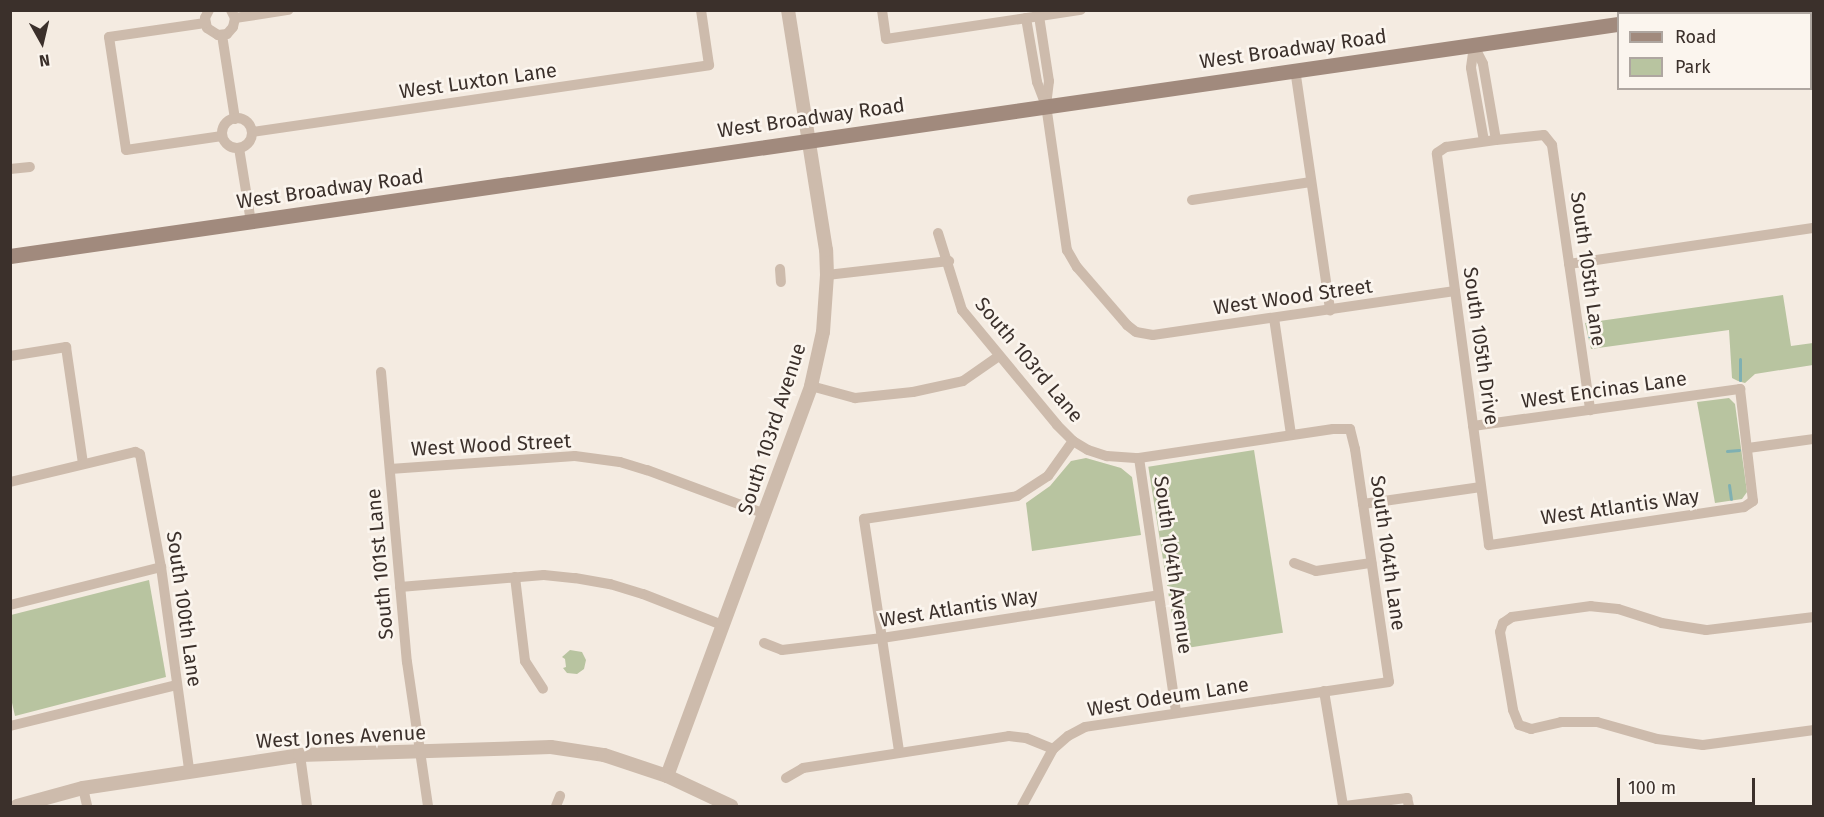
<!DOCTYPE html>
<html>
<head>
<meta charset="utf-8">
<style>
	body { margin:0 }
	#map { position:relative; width:1824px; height:817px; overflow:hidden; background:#f4ebe1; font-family:"Fira Sans",sans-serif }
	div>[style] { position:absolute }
	.green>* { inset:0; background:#b8c4a0; transform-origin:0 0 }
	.stream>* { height:3px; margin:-1.5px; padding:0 1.5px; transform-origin:1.5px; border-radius:1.5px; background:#7fb0b2 }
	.minor>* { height:10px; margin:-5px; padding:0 5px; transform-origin:5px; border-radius:5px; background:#cdbbac }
	.minor>.ring { margin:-5px; padding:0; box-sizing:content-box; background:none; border:10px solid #cdbbac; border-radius:50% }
	.tertiary>* { height:14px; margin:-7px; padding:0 7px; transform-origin:7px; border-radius:7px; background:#cdbbac }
	.secondary>* { height:15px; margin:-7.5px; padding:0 7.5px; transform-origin:7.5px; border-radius:7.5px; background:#a18a7d }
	span { translate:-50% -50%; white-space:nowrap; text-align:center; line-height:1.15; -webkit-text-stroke:5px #fbf5ee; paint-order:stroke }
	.street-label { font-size:20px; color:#3b302b }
	.frame { position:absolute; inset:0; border:12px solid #3b302b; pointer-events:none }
	.legend { position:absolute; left:1617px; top:12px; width:195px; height:78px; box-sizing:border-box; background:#fbf5ee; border:2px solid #aea6a0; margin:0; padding:8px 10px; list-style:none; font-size:18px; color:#3b302b }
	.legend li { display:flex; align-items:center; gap:12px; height:30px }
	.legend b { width:30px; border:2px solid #aea6a0 }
	.north { position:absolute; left:12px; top:12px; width:60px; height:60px; -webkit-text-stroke:4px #fbf5ee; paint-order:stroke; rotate:172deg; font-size:16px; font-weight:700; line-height:24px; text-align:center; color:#3b302b }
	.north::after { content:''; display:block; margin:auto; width:21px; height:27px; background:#3b302b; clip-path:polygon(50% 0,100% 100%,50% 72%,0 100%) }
	.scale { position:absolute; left:1617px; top:778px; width:138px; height:27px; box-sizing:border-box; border:3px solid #3b302b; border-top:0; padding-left:8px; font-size:18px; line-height:21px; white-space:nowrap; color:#3b302b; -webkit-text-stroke:4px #fbf5ee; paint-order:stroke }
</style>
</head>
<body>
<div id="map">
	<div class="green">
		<i style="clip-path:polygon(1783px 295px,1791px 346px,1813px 343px,1813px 365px,1755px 374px,1745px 383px,1738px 381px,1732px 378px,1729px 330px,1591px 349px,1585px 323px)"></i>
		<i style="clip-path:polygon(1729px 398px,1735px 404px,1747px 492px,1742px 499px,1715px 503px,1697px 402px)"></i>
		<i style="left:1254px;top:450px;width:185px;height:107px;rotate:81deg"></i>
		<i style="clip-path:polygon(1086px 458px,1121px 468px,1132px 477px,1141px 535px,1032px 551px,1026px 503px,1050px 486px,1071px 461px)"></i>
		<i style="clip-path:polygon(149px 580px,166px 677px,15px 716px,10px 694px,11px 615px)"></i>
		<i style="clip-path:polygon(570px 650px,582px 652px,586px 660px,584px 669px,577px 674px,567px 673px,563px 668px,566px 667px,565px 659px,562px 657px)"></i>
	</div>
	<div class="stream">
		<i style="left:1589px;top:336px;width:8px;rotate:-14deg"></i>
		<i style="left:1740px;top:359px;width:21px;rotate:90deg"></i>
		<i style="left:1727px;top:451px;width:12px;rotate:-5deg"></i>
		<i style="left:1729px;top:485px;width:14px;rotate:82deg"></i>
	</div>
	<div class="minor">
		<i style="left:209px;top:10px;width:9px;rotate:117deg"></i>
		<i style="left:205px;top:18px;width:10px;rotate:79deg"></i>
		<i style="left:207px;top:28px;width:13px;rotate:32deg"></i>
		<i style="left:218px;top:35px;width:9px;rotate:-6deg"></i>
		<i style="left:227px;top:34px;width:9px;rotate:-49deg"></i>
		<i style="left:233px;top:27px;width:9px;rotate:-77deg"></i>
		<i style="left:235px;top:18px;width:9px;rotate:-117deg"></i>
		<i style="left:882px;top:10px;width:29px;rotate:82deg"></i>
		<i style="left:886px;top:39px;width:197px;rotate:-8.5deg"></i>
		<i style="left:1039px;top:16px;width:66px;rotate:81.3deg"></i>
		<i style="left:1049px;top:81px;width:24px;rotate:97deg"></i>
		<i style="left:235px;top:18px;width:54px;rotate:-8.6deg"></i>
		<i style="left:1026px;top:18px;width:65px;rotate:80.2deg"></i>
		<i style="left:1037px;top:82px;width:25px;rotate:69deg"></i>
		<i style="left:1046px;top:105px;width:147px;rotate:81.8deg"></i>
		<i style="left:1067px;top:250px;width:20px;rotate:60deg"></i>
		<i style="left:1077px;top:267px;width:77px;rotate:49.2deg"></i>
		<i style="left:1127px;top:325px;width:11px;rotate:38deg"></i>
		<i style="left:1136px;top:332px;width:17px;rotate:10deg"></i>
		<i style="left:1153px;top:335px;width:305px;rotate:-8.3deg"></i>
		<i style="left:205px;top:23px;width:97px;rotate:171.7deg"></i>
		<i style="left:109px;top:37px;width:114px;rotate:81.4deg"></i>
		<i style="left:126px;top:150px;width:97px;rotate:-8.3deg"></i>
		<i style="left:222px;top:35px;width:85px;rotate:81.2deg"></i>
		<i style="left:1474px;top:46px;width:20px;rotate:63deg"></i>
		<i style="left:1483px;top:64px;width:77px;rotate:80.3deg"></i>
		<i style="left:1474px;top:46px;width:22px;rotate:98deg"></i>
		<i style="left:1471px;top:68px;width:74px;rotate:79.9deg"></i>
		<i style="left:1295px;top:69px;width:244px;rotate:81.7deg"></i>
		<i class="ring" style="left:222px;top:118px;width:20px;height:20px"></i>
		<i style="left:252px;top:132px;width:462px;rotate:-8.3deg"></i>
		<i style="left:709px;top:65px;width:56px;rotate:-98.3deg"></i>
		<i style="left:239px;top:148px;width:75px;rotate:80.8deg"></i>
		<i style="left:10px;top:169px;width:20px;rotate:-6deg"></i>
		<i style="left:1192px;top:200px;width:120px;rotate:-8.6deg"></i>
		<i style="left:938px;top:233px;width:81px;rotate:72.7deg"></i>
		<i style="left:962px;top:310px;width:149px;rotate:50.4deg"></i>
		<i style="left:1057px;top:425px;width:23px;rotate:45deg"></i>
		<i style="left:1073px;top:441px;width:17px;rotate:31deg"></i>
		<i style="left:1088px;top:450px;width:20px;rotate:18deg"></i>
		<i style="left:1107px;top:456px;width:32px;rotate:4deg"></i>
		<i style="left:1139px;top:458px;width:196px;rotate:-8.5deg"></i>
		<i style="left:1333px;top:429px;width:17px"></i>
		<i style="left:1350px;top:429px;width:21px;rotate:76deg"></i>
		<i style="left:1355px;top:449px;width:235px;rotate:81.7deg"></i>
		<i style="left:1389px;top:682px;width:307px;rotate:171.6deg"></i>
		<i style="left:1085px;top:727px;width:19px;rotate:152deg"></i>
		<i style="left:1068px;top:736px;width:20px;rotate:139deg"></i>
		<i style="left:1053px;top:749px;width:65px;rotate:118.5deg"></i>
		<i style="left:1569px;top:264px;width:248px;rotate:-8.4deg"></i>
		<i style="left:780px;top:269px;width:13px;rotate:86deg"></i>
		<i style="left:827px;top:275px;width:123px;rotate:-6.5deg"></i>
		<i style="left:1274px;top:318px;width:117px;rotate:81.7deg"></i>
		<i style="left:10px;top:356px;width:57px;rotate:-9.1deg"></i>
		<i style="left:66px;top:347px;width:118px;rotate:81.7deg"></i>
		<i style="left:381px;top:372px;width:291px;rotate:84.9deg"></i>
		<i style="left:407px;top:662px;width:146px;rotate:81.7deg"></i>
		<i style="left:811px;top:386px;width:46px;rotate:15.3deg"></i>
		<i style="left:855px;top:398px;width:58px;rotate:-5.9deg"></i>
		<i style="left:913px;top:392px;width:51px;rotate:-12.4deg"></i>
		<i style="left:963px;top:381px;width:44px;rotate:-34.8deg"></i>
		<i style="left:1473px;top:426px;width:270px;rotate:-7.9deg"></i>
		<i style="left:1740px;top:389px;width:113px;rotate:83.4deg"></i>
		<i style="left:1753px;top:501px;width:11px;rotate:146deg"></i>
		<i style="left:1744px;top:507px;width:258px;rotate:171.5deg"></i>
		<i style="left:1489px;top:545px;width:395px;rotate:-97.6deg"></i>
		<i style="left:1437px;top:153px;width:11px;rotate:-34deg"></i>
		<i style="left:1446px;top:147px;width:50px;rotate:-8deg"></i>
		<i style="left:1496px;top:140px;width:48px;rotate:-5.9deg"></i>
		<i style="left:1544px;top:135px;width:13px;rotate:51deg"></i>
		<i style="left:1552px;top:145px;width:268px;rotate:81.8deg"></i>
		<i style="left:1748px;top:448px;width:67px;rotate:-7.8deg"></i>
		<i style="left:1139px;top:458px;width:257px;rotate:81.7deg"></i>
		<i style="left:390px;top:469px;width:185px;rotate:-4deg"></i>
		<i style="left:575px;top:456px;width:45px;rotate:7.6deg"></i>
		<i style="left:620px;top:462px;width:28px;rotate:17deg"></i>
		<i style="left:647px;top:470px;width:126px;rotate:20.4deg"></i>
		<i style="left:10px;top:482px;width:129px;rotate:-13.5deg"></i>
		<i style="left:135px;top:452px;width:5px;rotate:22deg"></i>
		<i style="left:140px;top:454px;width:115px;rotate:79.5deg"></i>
		<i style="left:161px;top:567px;width:205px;rotate:82.1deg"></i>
		<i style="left:1363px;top:504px;width:119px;rotate:-8.2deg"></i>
		<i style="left:1294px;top:563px;width:23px;rotate:20deg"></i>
		<i style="left:1316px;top:571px;width:56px;rotate:-8.3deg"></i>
		<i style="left:515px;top:577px;width:85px;rotate:83.2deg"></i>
		<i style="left:525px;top:661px;width:33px;rotate:57deg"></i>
		<i style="left:400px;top:587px;width:144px;rotate:-4.8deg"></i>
		<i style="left:544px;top:575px;width:31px;rotate:6deg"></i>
		<i style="left:575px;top:578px;width:36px;rotate:10deg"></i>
		<i style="left:610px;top:584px;width:34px;rotate:17deg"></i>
		<i style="left:643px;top:594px;width:85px;rotate:21.4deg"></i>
		<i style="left:10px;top:605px;width:156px;rotate:-14.1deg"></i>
		<i style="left:1814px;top:617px;width:109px;rotate:173.1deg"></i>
		<i style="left:1706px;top:630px;width:45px;rotate:-171deg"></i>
		<i style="left:1662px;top:623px;width:46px;rotate:-162.3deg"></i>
		<i style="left:1618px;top:609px;width:27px;rotate:-174deg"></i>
		<i style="left:1591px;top:606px;width:80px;rotate:172.1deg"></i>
		<i style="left:1512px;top:617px;width:11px;rotate:146deg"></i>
		<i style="left:1503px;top:623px;width:9px;rotate:108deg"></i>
		<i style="left:1500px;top:632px;width:79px;rotate:80.5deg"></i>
		<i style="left:1513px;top:710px;width:16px;rotate:68deg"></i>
		<i style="left:1519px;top:725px;width:13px;rotate:18deg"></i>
		<i style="left:1531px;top:729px;width:31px;rotate:-13deg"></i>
		<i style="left:1561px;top:722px;width:36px"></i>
		<i style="left:1597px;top:722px;width:62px;rotate:15.8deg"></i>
		<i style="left:1657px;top:739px;width:46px;rotate:7.4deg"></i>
		<i style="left:1703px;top:745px;width:112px;rotate:-7.7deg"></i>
		<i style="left:764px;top:643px;width:19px;rotate:21deg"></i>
		<i style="left:782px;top:650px;width:101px;rotate:-6.8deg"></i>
		<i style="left:882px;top:638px;width:280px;rotate:-8.8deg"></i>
		<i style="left:1324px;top:691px;width:117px;rotate:80.6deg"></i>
		<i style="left:10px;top:726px;width:172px;rotate:-13.8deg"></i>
		<i style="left:899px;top:751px;width:235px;rotate:-98.6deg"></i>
		<i style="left:864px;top:519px;width:155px;rotate:-8.5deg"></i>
		<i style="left:1017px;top:496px;width:37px;rotate:-33deg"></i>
		<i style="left:1048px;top:476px;width:43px;rotate:-54.5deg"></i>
		<i style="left:300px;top:755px;width:51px;rotate:82.2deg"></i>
		<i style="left:786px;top:778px;width:20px;rotate:-30deg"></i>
		<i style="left:803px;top:768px;width:208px;rotate:-8.8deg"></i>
		<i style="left:1009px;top:736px;width:17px;rotate:7deg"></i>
		<i style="left:1026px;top:738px;width:29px;rotate:22deg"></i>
		<i style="left:83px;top:788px;width:18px;rotate:77deg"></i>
		<i style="left:556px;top:806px;width:11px;rotate:-68deg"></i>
		<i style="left:1345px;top:806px;width:63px;rotate:-7.4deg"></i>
		<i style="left:1407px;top:798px;width:8px;rotate:76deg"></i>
	</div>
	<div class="tertiary">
		<i style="left:667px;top:776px;width:416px;rotate:-69.7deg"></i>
		<i style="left:811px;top:386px;width:55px;rotate:-77.5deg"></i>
		<i style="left:823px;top:332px;width:57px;rotate:-86deg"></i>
		<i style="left:827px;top:275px;width:25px;rotate:-92deg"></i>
		<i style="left:826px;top:250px;width:243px;rotate:-99deg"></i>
		<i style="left:17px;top:806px;width:68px;rotate:-15.3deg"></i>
		<i style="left:83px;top:788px;width:219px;rotate:-8.6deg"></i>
		<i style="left:300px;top:755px;width:251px;rotate:-1.8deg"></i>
		<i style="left:551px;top:747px;width:54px;rotate:8.6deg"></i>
		<i style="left:604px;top:755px;width:66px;rotate:18.4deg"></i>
		<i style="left:667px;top:776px;width:71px;rotate:25.1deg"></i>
	</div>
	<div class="secondary">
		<i style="left:1684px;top:14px;width:19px;rotate:-12deg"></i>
		<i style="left:10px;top:256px;width:1625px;rotate:-8.21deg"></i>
	</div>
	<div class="street-label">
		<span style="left:1293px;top:49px;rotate:-8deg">West Broadway Road</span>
		<span style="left:478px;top:81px;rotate:-8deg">West Luxton Lane</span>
		<span style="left:811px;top:118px;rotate:-8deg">West Broadway Road</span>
		<span style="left:330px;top:189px;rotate:-8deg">West Broadway Road</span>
		<span style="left:1588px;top:269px;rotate:82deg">South 105th Lane</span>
		<span style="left:1293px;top:297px;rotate:-8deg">West Wood Street</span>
		<span style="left:1481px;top:346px;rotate:82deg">South 105th Drive</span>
		<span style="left:1029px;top:360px;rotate:50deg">South 103rd Lane</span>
		<span style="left:1604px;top:390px;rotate:-8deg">West Encinas Lane</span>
		<span style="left:772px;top:429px;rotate:-72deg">South 103rd Avenue</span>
		<span style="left:491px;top:445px;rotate:-3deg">West Wood Street</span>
		<span style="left:1620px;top:507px;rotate:-8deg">West Atlantis Way</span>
		<span style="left:1388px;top:553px;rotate:82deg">South 104th Lane</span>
		<span style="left:380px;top:564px;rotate:-95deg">South 101st Lane</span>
		<span style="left:1173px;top:565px;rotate:82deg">South 104th Avenue</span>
		<span style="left:959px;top:608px;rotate:-9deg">West Atlantis Way</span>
		<span style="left:184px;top:609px;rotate:82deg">South 100th Lane</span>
		<span style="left:1168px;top:697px;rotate:-9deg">West Odeum Lane</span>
		<span style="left:341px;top:737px;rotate:-3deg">West Jones Avenue</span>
	</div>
	<div class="frame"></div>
	<ul class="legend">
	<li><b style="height:8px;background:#a18a7d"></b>Road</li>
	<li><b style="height:16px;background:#b8c4a0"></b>Park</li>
	</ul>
	<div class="north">N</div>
	<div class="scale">100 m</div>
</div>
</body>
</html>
